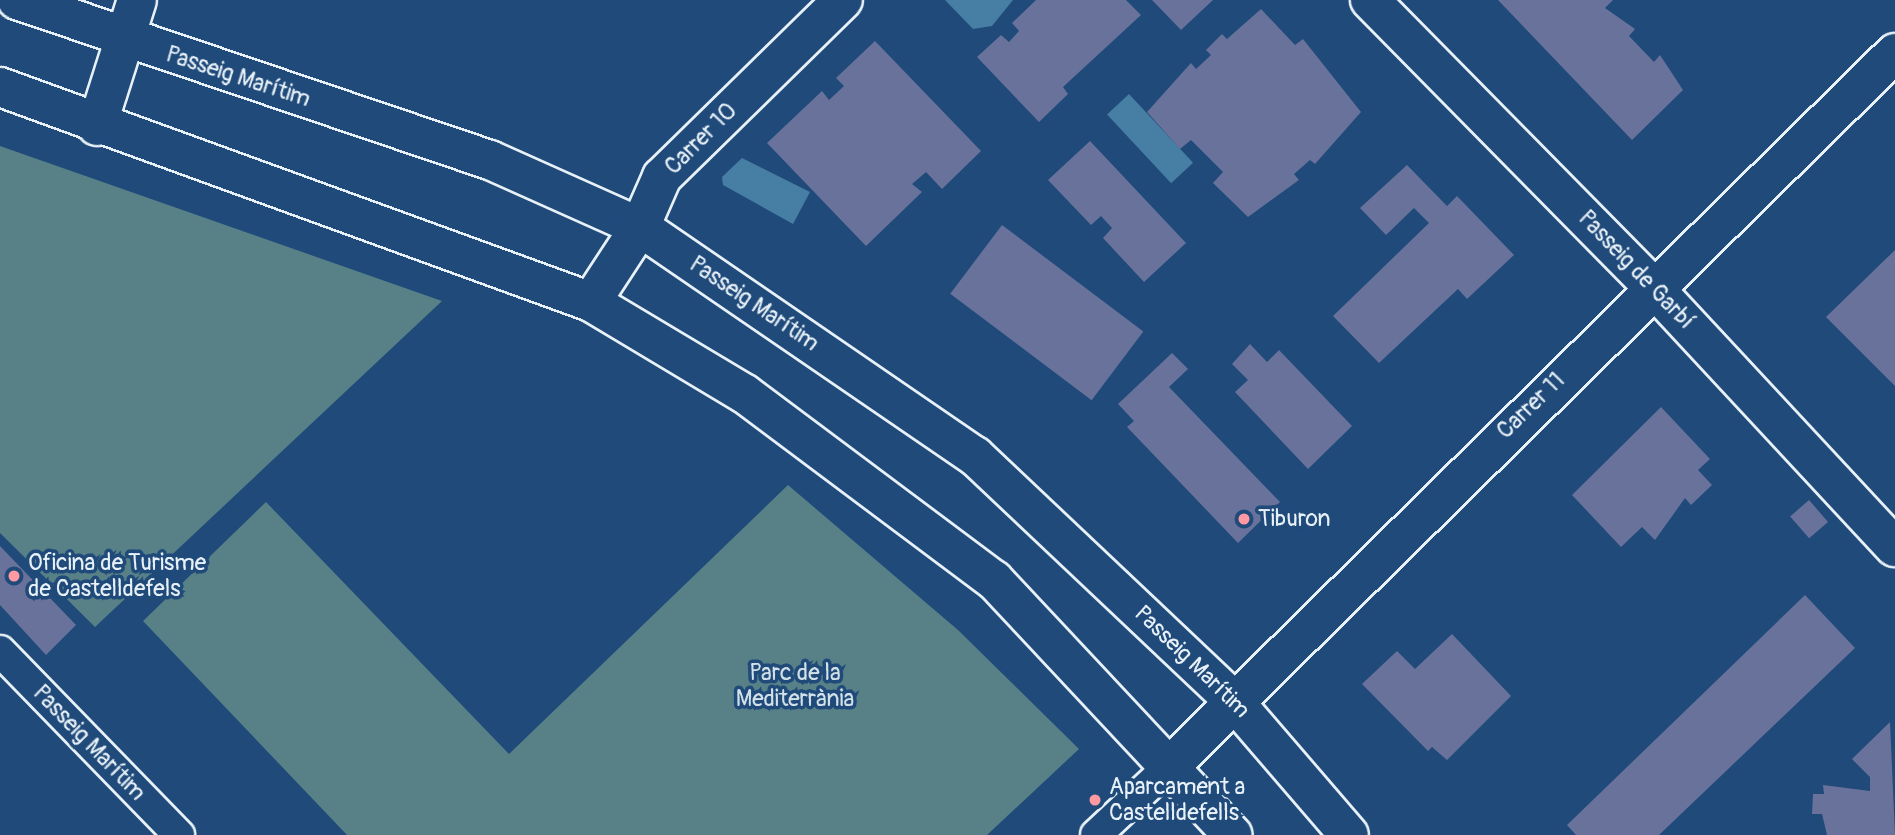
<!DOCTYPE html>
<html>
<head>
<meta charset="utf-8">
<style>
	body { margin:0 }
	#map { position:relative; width:1895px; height:835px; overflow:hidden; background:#1f4a7a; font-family:Pangolin,sans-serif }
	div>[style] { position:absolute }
	.green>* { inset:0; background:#578087 }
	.water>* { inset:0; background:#477ea4; transform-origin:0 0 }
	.building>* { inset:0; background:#69729a; transform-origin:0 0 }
	.roads { filter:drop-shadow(2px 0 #e8f1f8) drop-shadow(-2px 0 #e8f1f8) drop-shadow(0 2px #e8f1f8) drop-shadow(0 -2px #e8f1f8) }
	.pedestrian>* { height:30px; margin:-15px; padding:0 15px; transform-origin:15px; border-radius:15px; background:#1f4a7a }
	.minor>* { height:38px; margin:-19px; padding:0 19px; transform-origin:19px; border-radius:19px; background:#1f4a7a }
	.dots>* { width:19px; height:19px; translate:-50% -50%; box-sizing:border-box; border:4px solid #1f4a7a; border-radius:50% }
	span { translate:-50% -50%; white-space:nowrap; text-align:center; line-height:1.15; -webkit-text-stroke:7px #1f4a7a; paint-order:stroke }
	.street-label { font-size:23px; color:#e8f1f8 }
	.poi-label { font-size:23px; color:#e8f1f8 }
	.left { translate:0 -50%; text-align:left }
	.park-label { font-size:23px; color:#d2e0e7 }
</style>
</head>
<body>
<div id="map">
	<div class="green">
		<i style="clip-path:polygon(0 146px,442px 301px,95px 627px,0 533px)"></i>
		<i style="clip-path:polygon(788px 485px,958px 630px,1079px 749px,987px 835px,347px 835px,143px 621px,266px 502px,509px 754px)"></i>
	</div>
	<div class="water">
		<i style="clip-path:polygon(945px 0,1013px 0,992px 26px,973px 29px)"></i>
		<i style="left:1129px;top:94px;width:94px;height:30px;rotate:47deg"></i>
		<i style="clip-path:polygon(742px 158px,810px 192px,793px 224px,723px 185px,722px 177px)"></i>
	</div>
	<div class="building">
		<i style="clip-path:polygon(1036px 0,1126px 0,1141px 15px,1063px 87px,1068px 94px,1039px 122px,977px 57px,1001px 35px,1009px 42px,1019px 31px,1012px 23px)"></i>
		<i style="clip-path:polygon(1152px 0,1213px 0,1181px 30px)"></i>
		<i style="clip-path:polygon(1498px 0,1613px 0,1605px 8px,1635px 29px,1629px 36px,1654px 62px,1660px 55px,1683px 90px,1632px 140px)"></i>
		<i style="clip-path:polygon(1261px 9px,1295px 45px,1303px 39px,1361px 112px,1315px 164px,1310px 160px,1294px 174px,1299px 180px,1248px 217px,1213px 183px,1223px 172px,1191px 140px,1180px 149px,1147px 112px,1191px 63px,1196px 69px,1211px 55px,1206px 50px,1222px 34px,1227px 39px)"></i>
		<i style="clip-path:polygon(875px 41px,981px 151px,942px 189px,926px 172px,912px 184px,922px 192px,866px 246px,767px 143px,822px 91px,829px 100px,844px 86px,836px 78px)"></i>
		<i style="clip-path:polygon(1090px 141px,1186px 243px,1144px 282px,1103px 238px,1112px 228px,1101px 216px,1091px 225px,1048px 180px)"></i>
		<i style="clip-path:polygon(1407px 165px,1447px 206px,1457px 196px,1514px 255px,1467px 299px,1458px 289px,1379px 363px,1333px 316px,1429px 223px,1414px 208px,1386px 235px,1360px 208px)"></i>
		<i style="left:1002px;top:225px;width:177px;height:86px;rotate:37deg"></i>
		<i style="clip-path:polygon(1895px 250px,1895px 386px,1826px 317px)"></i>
		<i style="clip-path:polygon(1250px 344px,1267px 362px,1279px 350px,1352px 426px,1308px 469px,1235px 392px,1248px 380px,1232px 364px)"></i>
		<i style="clip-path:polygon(1172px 353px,1188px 369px,1169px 387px,1280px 502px,1238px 543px,1127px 427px,1134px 421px,1118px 404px)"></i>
		<i style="clip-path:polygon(1661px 407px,1710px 459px,1698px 470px,1712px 485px,1691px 505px,1685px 498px,1655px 540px,1642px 527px,1621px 547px,1572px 495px)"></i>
		<i style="left:1809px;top:500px;width:29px;height:25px;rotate:49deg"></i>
		<i style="clip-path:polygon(0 546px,76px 625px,46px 655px,0 605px)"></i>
		<i style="clip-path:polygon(1805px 595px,1855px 648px,1659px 835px,1576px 835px,1567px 825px)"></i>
		<i style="clip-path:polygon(1452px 634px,1511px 696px,1447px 760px,1432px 747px,1428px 751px,1362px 684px,1397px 651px,1415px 669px)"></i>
		<i style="clip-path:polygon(1890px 722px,1895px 835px,1827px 835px,1822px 814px,1812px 814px,1813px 794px,1824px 794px,1823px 785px,1870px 791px,1870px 777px,1852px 759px)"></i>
	</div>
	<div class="roads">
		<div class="pedestrian">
			<i style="left:0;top:651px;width:257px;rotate:45.8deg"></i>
			<i style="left:1096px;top:835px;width:104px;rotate:-43.1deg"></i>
		</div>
		<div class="minor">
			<i style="left:17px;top:0;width:499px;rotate:18.7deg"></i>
			<i style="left:490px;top:160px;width:164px;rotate:24.1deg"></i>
			<i style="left:640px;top:227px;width:406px;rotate:34.4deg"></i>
			<i style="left:975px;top:456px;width:354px;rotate:43.4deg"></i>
			<i style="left:1232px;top:699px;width:179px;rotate:49.3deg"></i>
			<i style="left:1370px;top:0;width:403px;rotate:45.4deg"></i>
			<i style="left:1653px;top:287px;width:355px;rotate:47.1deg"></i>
			<i style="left:0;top:87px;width:629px;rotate:19.99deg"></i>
			<i style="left:591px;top:302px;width:179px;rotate:30.9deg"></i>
			<i style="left:745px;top:394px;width:311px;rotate:36.8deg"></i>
			<i style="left:994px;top:580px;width:349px;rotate:46.9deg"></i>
			<i style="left:97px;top:126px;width:132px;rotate:-72.4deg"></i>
			<i style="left:591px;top:302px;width:90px;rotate:-56.8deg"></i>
			<i style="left:640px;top:227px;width:55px;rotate:-66.3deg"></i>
			<i style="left:662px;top:177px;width:253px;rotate:-44.4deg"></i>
			<i style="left:1172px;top:764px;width:1014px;rotate:-44.52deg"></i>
		</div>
	</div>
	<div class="dots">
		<i style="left:1244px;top:519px;background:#ff9aa2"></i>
		<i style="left:14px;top:576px;background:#ff9aa2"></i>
		<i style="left:1095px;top:800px;background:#ff9aa2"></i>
	</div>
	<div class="street-label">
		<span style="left:238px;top:77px;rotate:18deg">Passeig Marítim</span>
		<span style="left:701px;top:139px;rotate:-45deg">Carrer 10</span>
		<span style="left:1636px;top:270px;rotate:46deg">Passeig de Garbí</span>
		<span style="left:754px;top:304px;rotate:34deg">Passeig Marítim</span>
		<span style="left:1531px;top:406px;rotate:-44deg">Carrer 11</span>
		<span style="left:1192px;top:662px;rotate:44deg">Passeig Marítim</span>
		<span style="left:89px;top:743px;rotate:46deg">Passeig Marítim</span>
	</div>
	<div class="poi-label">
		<span class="left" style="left:1258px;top:519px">Tiburon</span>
		<span class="left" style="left:28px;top:576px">Oficina de Turisme<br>de Castelldefels</span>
		<span class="left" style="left:1109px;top:800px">Aparcament a<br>Castelldefells</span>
	</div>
	<div class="park-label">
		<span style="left:795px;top:686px">Parc de la<br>Mediterrània</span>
	</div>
</div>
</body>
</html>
